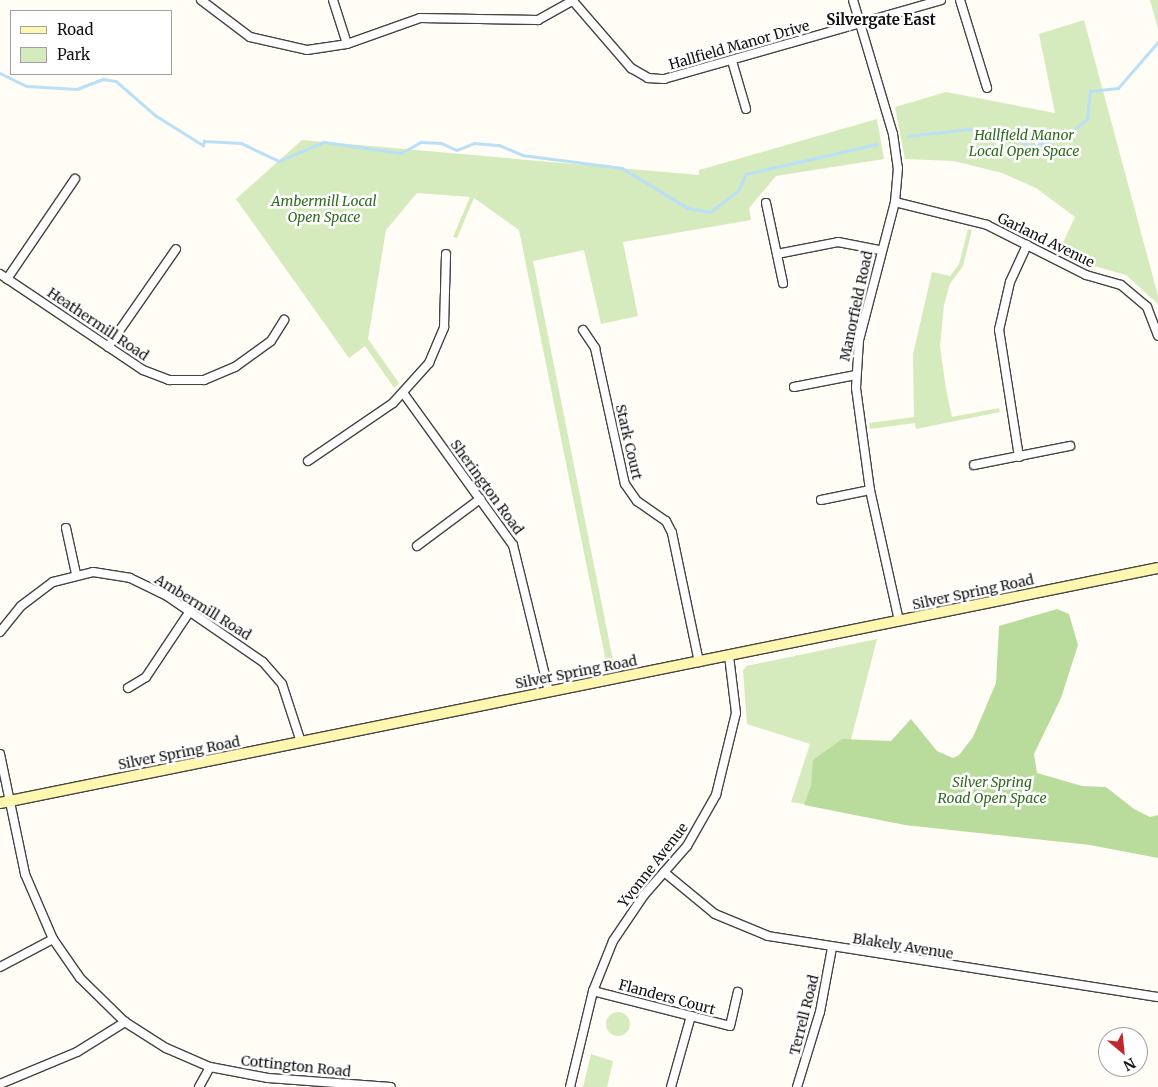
<!DOCTYPE html>
<html>
<head>
<meta charset="utf-8">
<style>
	body { margin:0 }
	#map { position:relative; width:1158px; height:1087px; overflow:hidden; background:#fffdf5; font-family:Merriweather,serif }
	div>[style] { position:absolute }
	.green>* { inset:0; background:#d5ebbd }
	.round { border-radius:50% }
	.forest>* { inset:0; background:#b9dc9c }
	.stream>* { height:2.5px; margin:-1.25px; padding:0 1.25px; transform-origin:1.25px; border-radius:1.25px; background:#b9e0f7 }
	.roads { filter:drop-shadow(1px 0 #444) drop-shadow(-1px 0 #444) drop-shadow(0 1px #444) drop-shadow(0 -1px #444) }
	.minor>* { height:8px; margin:-4px; padding:0 4px; transform-origin:4px; border-radius:4px; background:#fff }
	.secondary>* { height:10px; margin:-5px; padding:0 5px; transform-origin:5px; border-radius:5px; background:#fff6b0 }
	span { translate:-50% -50%; white-space:nowrap; text-align:center; line-height:1.15; -webkit-text-stroke:5px #fff; paint-order:stroke }
	.street-label { font-size:14px; color:#111 }
	.park-label { font-size:14px; color:#2f6b1f; font-style:italic }
	.neighbourhood-label { font-size:15px; color:#111; font-weight:700 }
	.legend { position:absolute; left:10px; top:10px; width:162px; height:65px; box-sizing:border-box; background:#fff; border:1px solid #a0a0a0; margin:0; padding:6px 9px; list-style:none; font-size:15px; color:#111 }
	.legend li { display:flex; align-items:center; gap:10px; height:25px }
	.legend b { width:25px; border:1px solid #a0a0a0 }
	.north { position:absolute; left:1098px; top:1027px; width:50px; height:50px; box-sizing:border-box; background:#fff; border:1px solid #a0a0a0; border-radius:50%; rotate:152deg; font-size:14px; font-weight:700; line-height:20px; text-align:center; color:#111 }
	.north::after { content:''; display:block; margin:auto; width:18px; height:22px; background:#c4262e; clip-path:polygon(50% 0,100% 100%,50% 72%,0 100%) }
</style>
</head>
<body>
<div id="map">
	<div class="green">
		<i style="clip-path:polygon(1150px 0,1158px 0,1158px 28px)"></i>
		<i style="clip-path:polygon(1084px 20px,1158px 296px,1158px 304px,1126px 275px,1087px 264px,1060px 249px,1075px 217px,1036px 188px,1002px 173px,954px 161px,905px 159px,895px 107px,946px 92px,1055px 113px,1039px 34px)"></i>
		<i style="clip-path:polygon(877px 119px,884px 159px,776px 176px,749px 208px,751px 220px,623px 242px,638px 316px,601px 324px,584px 250px,533px 261px,614px 665px,607px 667px,519px 230px,474px 198px,457px 238px,453px 237px,470px 197px,417px 193px,386px 230px,368px 339px,399px 383px,394px 388px,365px 346px,349px 358px,236px 199px,302px 140px,699px 175px,699px 170px)"></i>
		<i style="clip-path:polygon(968px 229px,972px 230px,963px 266px,950px 284px,944px 305px,940px 346px,946px 389px,952px 417px,999px 408px,1000px 412px,916px 429px,915px 423px,870px 429px,869px 423px,914px 417px,913px 354px,932px 272px,950px 276px,959px 264px)"></i>
		<i style="clip-path:polygon(877px 639px,833px 809px,791px 802px,810px 744px,747px 724px,743px 671px,746px 666px)"></i>
		<i class="round" style="left:606px;top:1012px;width:24px;height:24px"></i>
		<i style="clip-path:polygon(591px 1054px,613px 1061px,607px 1087px,583px 1087px)"></i>
	</div>
	<div class="forest">
		<i style="clip-path:polygon(1057px 609px,1069px 614px,1078px 645px,1061px 698px,1034px 754px,1037px 773px,1082px 786px,1106px 787px,1134px 809px,1150px 817px,1158px 815px,1158px 858px,1090px 845px,905px 825px,804px 805px,811px 786px,813px 760px,842px 739px,891px 741px,911px 719px,937px 751px,953px 758px,959px 755px,973px 737px,996px 683px,999px 626px)"></i>
	</div>
	<div class="stream">
		<i style="left:0;top:73px;width:30px;rotate:26deg"></i>
		<i style="left:27px;top:86px;width:50px;rotate:3.4deg"></i>
		<i style="left:77px;top:89px;width:28px;rotate:-21deg"></i>
		<i style="left:103px;top:79px;width:13px;rotate:9deg"></i>
		<i style="left:116px;top:81px;width:52px;rotate:41.1deg"></i>
		<i style="left:155px;top:115px;width:57px;rotate:32deg"></i>
		<i style="left:203px;top:145px;width:4px;rotate:-76deg"></i>
		<i style="left:204px;top:141px;width:37px;rotate:3deg"></i>
		<i style="left:241px;top:143px;width:42px;rotate:25.3deg"></i>
		<i style="left:279px;top:161px;width:49px;rotate:-22.9deg"></i>
		<i style="left:324px;top:142px;width:78px;rotate:8.1deg"></i>
		<i style="left:401px;top:153px;width:23px;rotate:-29deg"></i>
		<i style="left:421px;top:142px;width:20px;rotate:3deg"></i>
		<i style="left:441px;top:143px;width:17px;rotate:24deg"></i>
		<i style="left:457px;top:150px;width:18px;rotate:-22deg"></i>
		<i style="left:474px;top:143px;width:25px;rotate:5deg"></i>
		<i style="left:499px;top:145px;width:25px;rotate:23deg"></i>
		<i style="left:522px;top:155px;width:101px;rotate:7.4deg"></i>
		<i style="left:622px;top:168px;width:77px;rotate:31.2deg"></i>
		<i style="left:688px;top:208px;width:22px;rotate:10deg"></i>
		<i style="left:710px;top:212px;width:35px;rotate:-37deg"></i>
		<i style="left:738px;top:191px;width:19px;rotate:-65deg"></i>
		<i style="left:746px;top:174px;width:134px;rotate:-12.9deg"></i>
		<i style="left:908px;top:136px;width:61px;rotate:-6.5deg"></i>
		<i style="left:969px;top:129px;width:41px;rotate:4.2deg"></i>
		<i style="left:1010px;top:132px;width:25px;rotate:37deg"></i>
		<i style="left:1030px;top:147px;width:41px;rotate:-18.4deg"></i>
		<i style="left:1069px;top:134px;width:23px;rotate:-40deg"></i>
		<i style="left:1087px;top:119px;width:28px;rotate:-84deg"></i>
		<i style="left:1090px;top:91px;width:28px;rotate:-6deg"></i>
		<i style="left:1118px;top:88px;width:61px;rotate:-49deg"></i>
	</div>
	<div class="roads">
		<div class="minor">
			<i style="left:201px;top:0;width:61px;rotate:37.1deg"></i>
			<i style="left:250px;top:37px;width:58px;rotate:12.8deg"></i>
			<i style="left:307px;top:50px;width:40px;rotate:-8.5deg"></i>
			<i style="left:347px;top:44px;width:77px;rotate:-19.6deg"></i>
			<i style="left:420px;top:18px;width:118px;rotate:1deg"></i>
			<i style="left:538px;top:20px;width:41px;rotate:-29.1deg"></i>
			<i style="left:333px;top:0;width:46px;rotate:72.3deg"></i>
			<i style="left:853px;top:0;width:140px;rotate:73.4deg"></i>
			<i style="left:893px;top:134px;width:34px;rotate:82deg"></i>
			<i style="left:898px;top:168px;width:34px;rotate:95deg"></i>
			<i style="left:895px;top:202px;width:143px;rotate:104.6deg"></i>
			<i style="left:859px;top:340px;width:48px;rotate:93.6deg"></i>
			<i style="left:856px;top:388px;width:103px;rotate:82.2deg"></i>
			<i style="left:870px;top:490px;width:134px;rotate:77.5deg"></i>
			<i style="left:960px;top:0;width:92px;rotate:72.9deg"></i>
			<i style="left:573px;top:1px;width:89px;rotate:49.1deg"></i>
			<i style="left:631px;top:68px;width:20px;rotate:30deg"></i>
			<i style="left:648px;top:78px;width:16px;rotate:4deg"></i>
			<i style="left:664px;top:79px;width:288px;rotate:-15.9deg"></i>
			<i style="left:732px;top:61px;width:50px;rotate:73.7deg"></i>
			<i style="left:895px;top:202px;width:95px;rotate:14deg"></i>
			<i style="left:987px;top:225px;width:111px;rotate:26.8deg"></i>
			<i style="left:1086px;top:275px;width:36px;rotate:16deg"></i>
			<i style="left:1121px;top:285px;width:34px;rotate:40deg"></i>
			<i style="left:1147px;top:307px;width:31px;rotate:69deg"></i>
			<i style="left:766px;top:203px;width:82px;rotate:78deg"></i>
			<i style="left:777px;top:254px;width:62px;rotate:-11.1deg"></i>
			<i style="left:838px;top:242px;width:43px;rotate:10.8deg"></i>
			<i style="left:0;top:274px;width:172px;rotate:33.9deg"></i>
			<i style="left:143px;top:370px;width:28px;rotate:21deg"></i>
			<i style="left:169px;top:380px;width:35px"></i>
			<i style="left:204px;top:380px;width:34px;rotate:-23deg"></i>
			<i style="left:235px;top:367px;width:44px;rotate:-35.8deg"></i>
			<i style="left:271px;top:341px;width:25px;rotate:-58deg"></i>
			<i style="left:7px;top:279px;width:121px;rotate:-55.8deg"></i>
			<i style="left:583px;top:330px;width:22px;rotate:56deg"></i>
			<i style="left:595px;top:348px;width:139px;rotate:77.6deg"></i>
			<i style="left:625px;top:484px;width:21px;rotate:55deg"></i>
			<i style="left:637px;top:501px;width:35px;rotate:35deg"></i>
			<i style="left:666px;top:521px;width:13px;rotate:63deg"></i>
			<i style="left:672px;top:533px;width:132px;rotate:78.2deg"></i>
			<i style="left:108px;top:347px;width:119px;rotate:-55.2deg"></i>
			<i style="left:794px;top:387px;width:63px;rotate:-11deg"></i>
			<i style="left:404px;top:394px;width:186px;rotate:54.2deg"></i>
			<i style="left:513px;top:545px;width:151px;rotate:76.2deg"></i>
			<i style="left:1019px;top:457px;width:129px;rotate:-98.9deg"></i>
			<i style="left:999px;top:330px;width:49px;rotate:-77.1deg"></i>
			<i style="left:1010px;top:282px;width:41px;rotate:-65.3deg"></i>
			<i style="left:308px;top:461px;width:103px;rotate:-34.3deg"></i>
			<i style="left:393px;top:403px;width:54px;rotate:-48deg"></i>
			<i style="left:429px;top:363px;width:39px;rotate:-67deg"></i>
			<i style="left:444px;top:327px;width:73px;rotate:-88.4deg"></i>
			<i style="left:974px;top:465px;width:98px;rotate:-11.2deg"></i>
			<i style="left:821px;top:500px;width:50px;rotate:-11.5deg"></i>
			<i style="left:66px;top:528px;width:47px;rotate:77.7deg"></i>
			<i style="left:417px;top:546px;width:79px;rotate:-36.7deg"></i>
			<i style="left:0;top:632px;width:33px;rotate:-51deg"></i>
			<i style="left:21px;top:606px;width:40px;rotate:-37deg"></i>
			<i style="left:53px;top:582px;width:41px;rotate:-14deg"></i>
			<i style="left:93px;top:572px;width:37px;rotate:9deg"></i>
			<i style="left:130px;top:578px;width:41px;rotate:25.9deg"></i>
			<i style="left:167px;top:596px;width:116px;rotate:34.5deg"></i>
			<i style="left:263px;top:662px;width:29px;rotate:49deg"></i>
			<i style="left:282px;top:684px;width:61px;rotate:71.9deg"></i>
			<i style="left:128px;top:688px;width:21px;rotate:-31deg"></i>
			<i style="left:146px;top:677px;width:79px;rotate:-56.3deg"></i>
			<i style="left:0;top:754px;width:123px;rotate:78.2deg"></i>
			<i style="left:25px;top:874px;width:71px;rotate:66.7deg"></i>
			<i style="left:53px;top:939px;width:47px;rotate:55.3deg"></i>
			<i style="left:80px;top:978px;width:63px;rotate:44.4deg"></i>
			<i style="left:125px;top:1022px;width:49px;rotate:32.4deg"></i>
			<i style="left:166px;top:1048px;width:48px;rotate:23.4deg"></i>
			<i style="left:210px;top:1067px;width:59px;rotate:10.7deg"></i>
			<i style="left:268px;top:1078px;width:123px;rotate:4.2deg"></i>
			<i style="left:664px;top:872px;width:66px;rotate:39.5deg"></i>
			<i style="left:715px;top:914px;width:57px;rotate:22.5deg"></i>
			<i style="left:768px;top:936px;width:395px;rotate:8.9deg"></i>
			<i style="left:0;top:967px;width:60px;rotate:-27.8deg"></i>
			<i style="left:593px;top:991px;width:141px;rotate:14.3deg"></i>
			<i style="left:730px;top:1026px;width:35px;rotate:-77deg"></i>
			<i style="left:0;top:1084px;width:83px;rotate:-22.6deg"></i>
			<i style="left:77px;top:1052px;width:57px;rotate:-32deg"></i>
			<i style="left:199px;top:1087px;width:23px;rotate:-61deg"></i>
			<i style="left:570px;top:1087px;width:99px;rotate:-76.5deg"></i>
			<i style="left:593px;top:991px;width:54px;rotate:-68.2deg"></i>
			<i style="left:613px;top:941px;width:55px;rotate:-56deg"></i>
			<i style="left:644px;top:895px;width:65px;rotate:-48.7deg"></i>
			<i style="left:687px;top:846px;width:59px;rotate:-60.4deg"></i>
			<i style="left:716px;top:795px;width:84px;rotate:-76.3deg"></i>
			<i style="left:736px;top:713px;width:57px;rotate:-97deg"></i>
			<i style="left:671px;top:1087px;width:74px;rotate:-74.3deg"></i>
			<i style="left:797px;top:1087px;width:78px;rotate:-73deg"></i>
			<i style="left:820px;top:1012px;width:65px;rotate:-79.4deg"></i>
		</div>
		<div class="secondary">
			<i style="left:0;top:803px;width:1182px;rotate:-11.47deg"></i>
		</div>
	</div>
	<div class="street-label">
		<span style="left:739px;top:45px;rotate:-16deg">Hallfield Manor Drive</span>
		<span style="left:1046px;top:240px;rotate:26deg">Garland Avenue</span>
		<span style="left:856px;top:306px;rotate:-78deg">Manorfield Road</span>
		<span style="left:98px;top:324px;rotate:34deg">Heathermill Road</span>
		<span style="left:629px;top:442px;rotate:77deg">Stark Court</span>
		<span style="left:487px;top:487px;rotate:54deg">Sherington Road</span>
		<span style="left:973px;top:592px;rotate:-12deg">Silver Spring Road</span>
		<span style="left:203px;top:607px;rotate:32deg">Ambermill Road</span>
		<span style="left:576px;top:672px;rotate:-11deg">Silver Spring Road</span>
		<span style="left:179px;top:753px;rotate:-11deg">Silver Spring Road</span>
		<span style="left:653px;top:865px;rotate:-52deg">Yvonne Avenue</span>
		<span style="left:903px;top:946px;rotate:9deg">Blakely Avenue</span>
		<span style="left:667px;top:997px;rotate:15deg">Flanders Court</span>
		<span style="left:804px;top:1015px;rotate:-76deg">Terrell Road</span>
		<span style="left:296px;top:1066px;rotate:6deg">Cottington Road</span>
	</div>
	<div class="park-label">
		<span style="left:1024px;top:143px">Hallfield Manor<br>Local Open Space</span>
		<span style="left:324px;top:209px">Ambermill Local<br>Open Space</span>
		<span style="left:992px;top:790px">Silver Spring<br>Road Open Space</span>
	</div>
	<div class="neighbourhood-label">
		<span style="left:881px;top:20px">Silvergate East</span>
	</div>
	<ul class="legend">
	<li><b style="height:6px;background:#fff6b0"></b>Road</li>
	<li><b style="height:14px;background:#d5ebbd"></b>Park</li>
	</ul>
	<div class="north">N</div>
</div>
</body>
</html>
